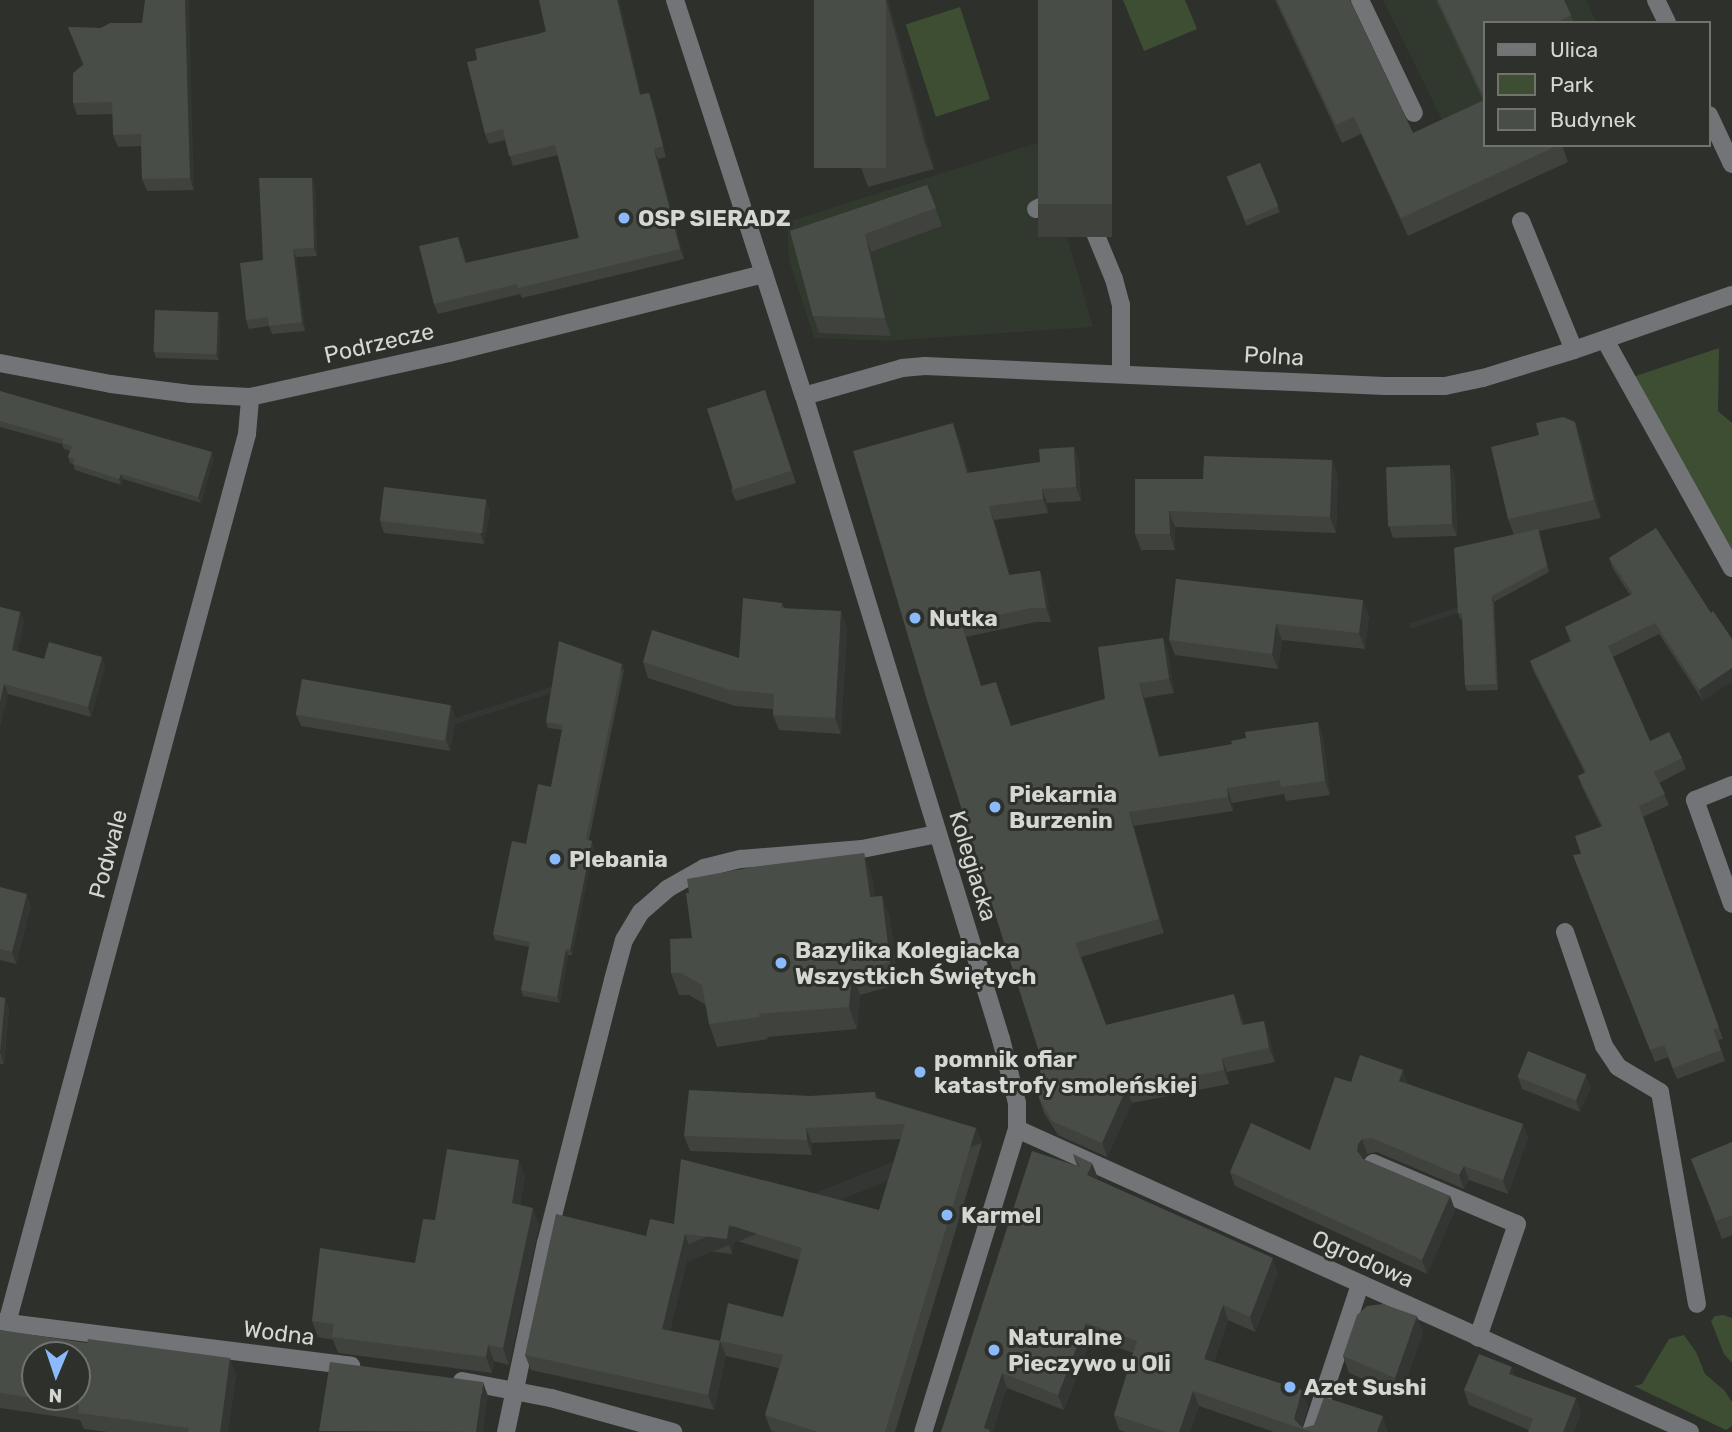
<!DOCTYPE html>
<html>
<head>
<meta charset="utf-8">
<style>
	body { margin:0 }
	#map { position:relative; width:1732px; height:1432px; overflow:hidden; background:#2d302b; font-family:Rubik,sans-serif }
	div>[style] { position:absolute }
	.built>* { inset:0; background:#31382d }
	.green>* { inset:0; background:#3d4e33; transform-origin:0 0 }
	.minor>* { height:18px; margin:-9px; padding:0 9px; transform-origin:9px; border-radius:9px; background:#727477 }
	.wall>* { inset:0; background:#3f423d; transform-origin:0 0 }
	.shaded-wall>* { inset:0; background:#333632; transform-origin:0 0 }
	.building>* { inset:0; background:#494d47; transform-origin:0 0 }
	.dots>* { width:19px; height:19px; translate:-50% -50%; box-sizing:border-box; border:4px solid #2d302b; border-radius:50% }
	span { translate:-50% -50%; white-space:nowrap; text-align:center; line-height:1.15; -webkit-text-stroke:6px #2d302b; paint-order:stroke }
	.poi-label { font-size:23px; color:#d5d7d3; font-weight:700 }
	.left { translate:0 -50%; text-align:left }
	.street-label { font-size:23px; color:#d5d7d3 }
	.legend { position:absolute; left:1483px; top:21px; width:228px; height:126px; box-sizing:border-box; background:#2d302b; border:2px solid #70736e; margin:0; padding:9px 12px; list-style:none; font-size:21px; color:#d5d7d3 }
	.legend li { display:flex; align-items:center; gap:14px; height:35px }
	.legend b { width:35px; border:2px solid #70736e }
	.north { position:absolute; left:21px; top:1341px; width:70px; height:70px; box-sizing:border-box; background:#2d302b; border:2px solid #70736e; border-radius:50%; rotate:182deg; font-size:19px; font-weight:700; line-height:28px; text-align:center; color:#d5d7d3 }
	.north::after { content:''; display:block; margin:auto; width:24px; height:32px; background:#8bbafc; clip-path:polygon(50% 0,100% 100%,50% 72%,0 100%) }
</style>
</head>
<body>
<div id="map">
	<div class="built">
		<i style="clip-path:polygon(1383px 0,1586px 0,1597px 23px,1485px 23px,1485px 100px,1442px 120px)"></i>
		<i style="clip-path:polygon(1040px 142px,1093px 327px,887px 341px,814px 338px,789px 260px,787px 222px)"></i>
	</div>
	<div class="green">
		<i style="clip-path:polygon(1123px 0,1185px 0,1197px 29px,1144px 51px)"></i>
		<i style="left:960px;top:7px;width:97px;height:57px;rotate:72deg"></i>
		<i style="clip-path:polygon(1719px 348px,1718px 411px,1732px 423px,1732px 568px,1627px 379px)"></i>
		<i style="clip-path:polygon(1723px 1315px,1732px 1318px,1732px 1363px,1724px 1354px,1711px 1321px,1715px 1316px)"></i>
		<i style="clip-path:polygon(1684px 1335px,1696px 1352px,1705px 1374px,1724px 1390px,1732px 1402px,1732px 1426px,1726px 1430px,1634px 1386px,1642px 1384px,1669px 1339px)"></i>
	</div>
	<div class="minor">
		<i style="left:675px;top:0;width:416px;rotate:72deg"></i>
		<i style="left:804px;top:396px;width:673px;rotate:72.97deg"></i>
		<i style="left:1001px;top:1039px;width:66px;rotate:76deg"></i>
		<i style="left:1017px;top:1103px;width:26px;rotate:90deg"></i>
		<i style="left:1017px;top:1129px;width:317px;rotate:107.2deg"></i>
		<i style="left:1360px;top:0;width:125px;rotate:64.5deg"></i>
		<i style="left:1656px;top:0;width:25px;rotate:64deg"></i>
		<i style="left:1709px;top:115px;width:54px;rotate:64.9deg"></i>
		<i style="left:1036px;top:209px;width:46px;rotate:-26deg"></i>
		<i style="left:1077px;top:189px;width:97px;rotate:67.7deg"></i>
		<i style="left:1114px;top:279px;width:27px;rotate:75deg"></i>
		<i style="left:1121px;top:305px;width:67px;rotate:90deg"></i>
		<i style="left:1521px;top:221px;width:139px;rotate:67.7deg"></i>
		<i style="left:1605px;top:340px;width:261px;rotate:60.9deg"></i>
		<i style="left:0;top:363px;width:113px;rotate:10.7deg"></i>
		<i style="left:111px;top:384px;width:80px;rotate:7.2deg"></i>
		<i style="left:190px;top:394px;width:60px;rotate:2.9deg"></i>
		<i style="left:250px;top:397px;width:204px;rotate:-12.5deg"></i>
		<i style="left:449px;top:353px;width:325px;rotate:-14.1deg"></i>
		<i style="left:804px;top:396px;width:102px;rotate:-15.9deg"></i>
		<i style="left:902px;top:368px;width:23px;rotate:-5deg"></i>
		<i style="left:925px;top:366px;width:460px;rotate:2.5deg"></i>
		<i style="left:1385px;top:386px;width:60px"></i>
		<i style="left:1445px;top:386px;width:39px;rotate:-12deg"></i>
		<i style="left:1483px;top:378px;width:95px;rotate:-17.1deg"></i>
		<i style="left:1574px;top:350px;width:167px;rotate:-19.2deg"></i>
		<i style="left:1732px;top:785px;width:40px;rotate:158deg"></i>
		<i style="left:1695px;top:800px;width:110px;rotate:70.4deg"></i>
		<i style="left:1565px;top:932px;width:120px;rotate:71.1deg"></i>
		<i style="left:1604px;top:1046px;width:25px;rotate:56deg"></i>
		<i style="left:1618px;top:1067px;width:49px;rotate:30.8deg"></i>
		<i style="left:1660px;top:1092px;width:215px;rotate:80.1deg"></i>
		<i style="left:1017px;top:1129px;width:738px;rotate:24.24deg"></i>
		<i style="left:1373px;top:1163px;width:156px;rotate:23deg"></i>
		<i style="left:1517px;top:1224px;width:120px;rotate:109deg"></i>
		<i style="left:0;top:1322px;width:354px;rotate:7.1deg"></i>
		<i style="left:7px;top:1323px;width:921px;rotate:-74.89deg"></i>
		<i style="left:247px;top:434px;width:37px;rotate:-85deg"></i>
		<i style="left:462px;top:1381px;width:91px;rotate:10.8deg"></i>
		<i style="left:551px;top:1398px;width:127px;rotate:15.6deg"></i>
		<i style="left:506px;top:1432px;width:193px;rotate:-78.1deg"></i>
		<i style="left:546px;top:1243px;width:271px;rotate:-75.7deg"></i>
		<i style="left:613px;top:980px;width:41px;rotate:-74.6deg"></i>
		<i style="left:624px;top:940px;width:33px;rotate:-59deg"></i>
		<i style="left:641px;top:912px;width:35px;rotate:-41deg"></i>
		<i style="left:667px;top:889px;width:43px;rotate:-29.6deg"></i>
		<i style="left:704px;top:868px;width:38px;rotate:-14deg"></i>
		<i style="left:741px;top:859px;width:121px;rotate:-4.7deg"></i>
		<i style="left:862px;top:849px;width:76px;rotate:-11.3deg"></i>
		<i style="left:1311px;top:1432px;width:155px;rotate:-71.6deg"></i>
	</div>
	<div class="wall">
		<i style="clip-path:polygon(619px 0,641px 94px,649px 93px,653px 103px,666px 157px,658px 159px,684px 259px,522px 298px,520px 294px,438px 314px,434px 304px,462px 247px,466px 263px,579px 238px,558px 155px,513px 166px,505px 140px,489px 144px,485px 134px,477px 60px)"></i>
		<i style="clip-path:polygon(814px 0,888px 0,934px 169px,868px 187px,859px 162px)"></i>
		<i style="left:1038px;top:0;width:74px;height:237px"></i>
		<i style="clip-path:polygon(1275px 0,1350px 0,1413px 133px,1483px 100px,1436px 0,1564px 0,1574px 23px,1485px 23px,1485px 145px,1562px 145px,1568px 162px,1408px 236px,1361px 134px,1342px 143px)"></i>
		<i style="clip-path:polygon(142px 23px,194px 190px,147px 191px,142px 179px,141px 146px,118px 147px,113px 135px,113px 114px,77px 115px,73px 103px,83px 65px,68px 27px,101px 28px)"></i>
		<i style="left:1260px;top:163px;width:53px;height:36px;rotate:68deg"></i>
		<i style="clip-path:polygon(312px 178px,315px 187px,317px 256px,296px 257px,305px 331px,272px 334px,269px 326px,249px 329px,246px 320px,263px 260px)"></i>
		<i style="clip-path:polygon(927px 185px,942px 226px,871px 252px,891px 336px,819px 333px,813px 316px,790px 231px)"></i>
		<i style="clip-path:polygon(218px 312px,220px 318px,219px 360px,156px 358px,154px 352px)"></i>
		<i style="clip-path:polygon(0 391px,214px 458px,201px 503px,123px 479px,121px 485px,75px 470px,73px 464px,70px 463px,68px 457px,70px 451px,64px 449px,62px 444px,0 427px)"></i>
		<i style="clip-path:polygon(769px 402px,796px 483px,736px 501px,731px 490px)"></i>
		<i style="clip-path:polygon(958px 437px,969px 473px,1079px 461px,1081px 501px,1047px 503px,1048px 513px,994px 520px,1010px 575px,1040px 571px,1045px 585px,1051px 622px,1036px 622px,966px 637px,981px 686px,1011px 726px,1105px 699px,1163px 638px,1168px 652px,1174px 693px,1144px 698px,1160px 756px,1323px 736px,1330px 795px,1286px 801px,1284px 794px,1232px 803px,1233px 811px,1134px 826px,1164px 933px,1081px 957px,1106px 1025px,1239px 1008px,1244px 1025px,1269px 1035px,1275px 1062px,1227px 1072px,1229px 1084px,1132px 1103px,1107px 1157px,1058px 1135px,1044px 1113px,1039px 1098px,1041px 1058px,927px 700px)"></i>
		<i style="clip-path:polygon(1581px 439px,1601px 518px,1539px 531px,1549px 572px,1494px 602px,1498px 690px,1467px 691px,1465px 685px,1462px 619px,1460px 619px,1458px 613px,1514px 535px,1508px 519px)"></i>
		<i style="clip-path:polygon(1332px 460px,1338px 476px,1336px 533px,1175px 527px,1175px 550px,1141px 550px,1135px 534px,1203px 479px)"></i>
		<i style="clip-path:polygon(1455px 476px,1457px 536px,1393px 538px,1389px 526px)"></i>
		<i style="clip-path:polygon(490px 511px,484px 544px,384px 533px,380px 521px)"></i>
		<i style="clip-path:polygon(1656px 528px,1703px 701px,1659px 634px,1613px 657px,1650px 741px,1682px 758px,1686px 769px,1659px 783px,1669px 805px,1643px 817px,1723px 1039px,1718px 1040px,1725px 1061px,1677px 1079px,1668px 1057px,1655px 1062px,1573px 855px,1581px 854px,1601px 826px,1582px 787px,1578px 776px,1585px 773px,1534px 672px,1530px 661px,1570px 641px,1565px 627px,1630px 595px,1613px 569px,1609px 558px)"></i>
		<i style="clip-path:polygon(1176px 579px,1369px 615px,1365px 649px,1282px 640px,1278px 669px,1175px 655px,1169px 640px)"></i>
		<i style="clip-path:polygon(782px 603px,784px 608px,847px 626px,841px 734px,779px 730px,773px 715px,773px 709px,735px 706px,648px 678px,643px 662px,739px 658px)"></i>
		<i style="clip-path:polygon(0 607px,20px 612px,24px 622px,17px 652px,44px 659px,102px 657px,105px 667px,91px 717px,8px 694px,0 727px)"></i>
		<i style="clip-path:polygon(622px 664px,624px 670px,589px 840px,594px 847px,572px 955px,568px 955px,560px 1003px,523px 996px,521px 990px,529px 947px,495px 940px,493px 934px,551px 787px,562px 730px,548px 728px,546px 722px)"></i>
		<i style="clip-path:polygon(451px 706px,456px 718px,450px 751px,301px 726px,296px 714px)"></i>
		<i style="clip-path:polygon(872px 876px,875px 897px,882px 896px,890px 918px,898px 984px,860px 995px,857px 1029px,767px 1037px,768px 1039px,717px 1047px,709px 1024px,706px 1005px,689px 995px,679px 995px,671px 973px,692px 938px)"></i>
		<i style="clip-path:polygon(0 887px,31px 906px,16px 964px,0 960px)"></i>
		<i style="clip-path:polygon(0 997px,5px 998px,9px 1009px,4px 1064px,0 1064px)"></i>
		<i style="clip-path:polygon(1518px 1077px,1591px 1087px,1580px 1112px,1522px 1089px)"></i>
		<i style="clip-path:polygon(1351px 1082px,1408px 1084px,1523px 1124px,1528px 1138px,1508px 1194px,1469px 1180px,1464px 1189px,1377px 1152px,1367px 1154px,1363px 1158px,1363px 1159px,1450px 1196px,1455px 1210px,1427px 1274px,1235px 1186px,1230px 1172px,1310px 1150px)"></i>
		<i style="clip-path:polygon(evenodd,875px 1092px,877px 1098px,976px 1128px,982px 1143px,895px 1432px,775px 1432px,771px 1431px,765px 1415px,779px 1368px,726px 1356px,714px 1410px,531px 1370px,525px 1355px,646px 1236px,674px 1224px,879px 1210px,901px 1139px,812px 1143px,812px 1155px,690px 1151px,684px 1136px,811px 1096px,875px 1092px,734px 1240px,799px 1260px,783px 1317px,720px 1341px,670px 1331px,690px 1249px,732px 1254px,734px 1240px)"></i>
		<i style="clip-path:polygon(1732px 1142px,1732px 1235px,1722px 1239px,1691px 1159px)"></i>
		<i style="clip-path:polygon(1073px 1154px,1098px 1178px,1097px 1180px,1278px 1273px,1255px 1332px,1228px 1320px,1214px 1362px,1308px 1405px,1302px 1427px,1303px 1428px,1388px 1431px,1388px 1432px,1274px 1432px,1199px 1406px,1190px 1432px,1125px 1432px,1119px 1430px,1114px 1415px,1133px 1353px,1091px 1338px,1064px 1410px,1007px 1388px,941px 1432px,1077px 1166px)"></i>
		<i style="clip-path:polygon(525px 1176px,520px 1205px,539px 1224px,509px 1365px,494px 1361px,492px 1373px,338px 1353px,333px 1340px,318px 1337px,312px 1321px,415px 1263px,435px 1220px)"></i>
		<i style="clip-path:polygon(0 1330px,236px 1374px,228px 1432px,108px 1432px,84px 1429px,80px 1420px,0 1408px)"></i>
		<i style="clip-path:polygon(1423px 1333px,1401px 1395px,1349px 1373px,1343px 1356px)"></i>
		<i style="clip-path:polygon(1515px 1376px,1576px 1398px,1581px 1413px,1574px 1432px,1528px 1432px,1529px 1430px,1469px 1405px,1464px 1390px)"></i>
	</div>
	<div class="shaded-wall">
		<i style="clip-path:polygon(185px 0,189px 0,194px 190px,190px 178px)"></i>
		<i style="clip-path:polygon(617px 0,619px 0,644px 105px,640px 95px)"></i>
		<i style="clip-path:polygon(886px 0,888px 0,934px 169px,925px 144px)"></i>
		<i style="clip-path:polygon(649px 93px,653px 103px,666px 157px,663px 146px)"></i>
		<i style="clip-path:polygon(654px 149px,658px 159px,684px 259px,680px 249px)"></i>
		<i style="clip-path:polygon(312px 178px,315px 187px,317px 256px,314px 248px)"></i>
		<i style="clip-path:polygon(865px 234px,871px 252px,891px 336px,885px 318px)"></i>
		<i style="clip-path:polygon(293px 249px,296px 257px,305px 331px,302px 322px)"></i>
		<i style="clip-path:polygon(218px 312px,220px 318px,219px 360px,216px 354px)"></i>
		<i style="clip-path:polygon(1575px 422px,1581px 439px,1601px 518px,1594px 500px)"></i>
		<i style="clip-path:polygon(953px 423px,958px 437px,973px 488px,967px 473px)"></i>
		<i style="clip-path:polygon(1074px 447px,1079px 461px,1081px 501px,1076px 487px)"></i>
		<i style="clip-path:polygon(212px 452px,214px 458px,201px 503px,198px 497px)"></i>
		<i style="clip-path:polygon(1332px 460px,1338px 476px,1336px 533px,1330px 517px)"></i>
		<i style="clip-path:polygon(1450px 465px,1455px 476px,1457px 536px,1452px 524px)"></i>
		<i style="clip-path:polygon(121px 474px,123px 479px,121px 485px,119px 479px)"></i>
		<i style="clip-path:polygon(1042px 489px,1047px 503px,1048px 513px,1043px 499px)"></i>
		<i style="clip-path:polygon(486px 499px,490px 511px,484px 544px,480px 532px)"></i>
		<i style="clip-path:polygon(989px 506px,994px 520px,1014px 589px,1009px 575px)"></i>
		<i style="clip-path:polygon(1169px 511px,1175px 527px,1175px 550px,1170px 534px)"></i>
		<i style="clip-path:polygon(1040px 571px,1045px 585px,1051px 622px,1046px 608px)"></i>
		<i style="left:1492px;top:596px;width:6px;height:88px;rotate:72deg"></i>
		<i style="clip-path:polygon(1363px 600px,1369px 615px,1365px 649px,1359px 633px)"></i>
		<i style="clip-path:polygon(841px 611px,847px 626px,841px 734px,835px 718px)"></i>
		<i style="clip-path:polygon(20px 612px,24px 622px,15px 660px,12px 650px)"></i>
		<i style="clip-path:polygon(1276px 624px,1282px 640px,1278px 669px,1272px 654px)"></i>
		<i style="clip-path:polygon(1163px 638px,1168px 652px,1174px 693px,1169px 679px)"></i>
		<i style="clip-path:polygon(102px 657px,105px 667px,91px 717px,88px 707px)"></i>
		<i style="left:622px;top:664px;width:6px;height:179px;rotate:72deg"></i>
		<i style="clip-path:polygon(1732px 668px,1732px 682px,1703px 701px,1699px 690px)"></i>
		<i style="clip-path:polygon(1139px 683px,1144px 698px,1164px 771px,1159px 757px)"></i>
		<i style="clip-path:polygon(4px 684px,8px 694px,0 727px,0 702px)"></i>
		<i style="clip-path:polygon(451px 706px,456px 718px,450px 751px,446px 740px)"></i>
		<i style="clip-path:polygon(1318px 722px,1323px 736px,1330px 795px,1325px 781px)"></i>
		<i style="clip-path:polygon(1227px 788px,1232px 803px,1233px 811px,1228px 797px)"></i>
		<i style="clip-path:polygon(1129px 812px,1134px 826px,1164px 933px,1159px 919px)"></i>
		<i style="clip-path:polygon(592px 841px,594px 847px,572px 955px,570px 950px)"></i>
		<i style="clip-path:polygon(864px 853px,872px 876px,878px 919px,870px 897px)"></i>
		<i style="clip-path:polygon(27px 894px,31px 906px,16px 964px,12px 952px)"></i>
		<i style="clip-path:polygon(882px 896px,890px 918px,898px 984px,890px 962px)"></i>
		<i style="clip-path:polygon(566px 949px,568px 955px,560px 1003px,557px 997px)"></i>
		<i style="clip-path:polygon(852px 972px,860px 995px,857px 1029px,849px 1007px)"></i>
		<i style="clip-path:polygon(1234px 994px,1239px 1008px,1247px 1040px,1242px 1025px)"></i>
		<i style="clip-path:polygon(5px 998px,9px 1009px,4px 1064px,0 1052px)"></i>
		<i style="clip-path:polygon(1264px 1021px,1269px 1035px,1275px 1062px,1269px 1048px)"></i>
		<i style="clip-path:polygon(1222px 1058px,1227px 1072px,1229px 1084px,1224px 1070px)"></i>
		<i style="clip-path:polygon(1403px 1070px,1408px 1084px,1399px 1081px)"></i>
		<i style="clip-path:polygon(1586px 1075px,1591px 1087px,1580px 1112px,1576px 1100px)"></i>
		<i style="clip-path:polygon(1126px 1089px,1132px 1103px,1107px 1157px,1102px 1143px)"></i>
		<i style="clip-path:polygon(1523px 1124px,1528px 1138px,1508px 1194px,1503px 1180px)"></i>
		<i style="clip-path:polygon(806px 1128px,812px 1143px,812px 1155px,807px 1140px)"></i>
		<i style="left:976px;top:1128px;width:16px;height:317px;rotate:68deg"></i>
		<i style="clip-path:polygon(1362px 1139px,1367px 1154px,1363px 1158px,1357px 1151px,1358px 1144px)"></i>
		<i style="clip-path:polygon(519px 1160px,525px 1176px,518px 1219px,512px 1203px)"></i>
		<i style="clip-path:polygon(1092px 1163px,1098px 1178px,1092px 1190px,1087px 1175px)"></i>
		<i style="clip-path:polygon(1464px 1166px,1469px 1180px,1464px 1189px,1459px 1175px)"></i>
		<i style="clip-path:polygon(1450px 1196px,1455px 1210px,1427px 1274px,1422px 1260px)"></i>
		<i style="clip-path:polygon(533px 1208px,539px 1224px,509px 1365px,503px 1348px)"></i>
		<i style="clip-path:polygon(729px 1225px,734px 1240px,732px 1254px,727px 1239px)"></i>
		<i style="clip-path:polygon(685px 1234px,690px 1249px,667px 1344px,662px 1329px)"></i>
		<i style="clip-path:polygon(1273px 1258px,1278px 1273px,1255px 1332px,1250px 1317px)"></i>
		<i style="clip-path:polygon(1223px 1305px,1228px 1320px,1210px 1374px,1204px 1359px)"></i>
		<i style="clip-path:polygon(1417px 1316px,1423px 1333px,1401px 1395px,1395px 1378px)"></i>
		<i style="clip-path:polygon(1086px 1323px,1091px 1338px,1064px 1410px,1058px 1395px)"></i>
		<i style="clip-path:polygon(720px 1341px,726px 1356px,714px 1410px,708px 1395px)"></i>
		<i style="clip-path:polygon(488px 1345px,494px 1361px,492px 1373px,486px 1357px)"></i>
		<i style="clip-path:polygon(230px 1358px,236px 1374px,228px 1432px,220px 1432px)"></i>
		<i style="clip-path:polygon(1512px 1367px,1517px 1382px,1509px 1374px)"></i>
		<i style="clip-path:polygon(1002px 1373px,1007px 1388px,993px 1432px,985px 1432px,984px 1428px)"></i>
		<i style="clip-path:polygon(483px 1382px,488px 1396px,483px 1432px,476px 1432px)"></i>
		<i style="clip-path:polygon(1302px 1390px,1308px 1405px,1301px 1428px,1294px 1419px)"></i>
		<i style="clip-path:polygon(1193px 1391px,1199px 1406px,1190px 1432px,1179px 1432px)"></i>
		<i style="clip-path:polygon(1576px 1398px,1581px 1413px,1574px 1432px,1563px 1432px)"></i>
		<i style="clip-path:polygon(1383px 1416px,1388px 1432px,1377px 1432px)"></i>
	</div>
	<div class="building">
		<i style="clip-path:polygon(145px 0,185px 0,190px 178px,142px 179px,141px 134px,113px 135px,112px 102px,73px 103px,73px 73px,84px 64px,68px 27px,101px 28px,110px 23px,142px 23px)"></i>
		<i style="clip-path:polygon(539px 0,617px 0,640px 95px,649px 93px,663px 146px,654px 149px,680px 249px,518px 288px,517px 284px,434px 304px,419px 246px,458px 237px,465px 263px,579px 238px,555px 145px,509px 156px,503px 129px,485px 134px,467px 62px,477px 60px,475px 49px,546px 32px)"></i>
		<i style="left:814px;top:0;width:72px;height:168px"></i>
		<i style="left:1038px;top:0;width:74px;height:204px"></i>
		<i style="clip-path:polygon(1277px 0,1350px 0,1413px 133px,1485px 100px,1438px 0,1564px 0,1571px 15px,1555px 23px,1485px 23px,1485px 145px,1559px 145px,1401px 218px,1354px 117px,1336px 125px)"></i>
		<i style="left:1260px;top:163px;width:47px;height:36px;rotate:67deg"></i>
		<i style="clip-path:polygon(259px 178px,312px 178px,314px 248px,293px 249px,302px 322px,269px 326px,268px 317px,246px 320px,240px 263px,263px 260px)"></i>
		<i style="clip-path:polygon(927px 185px,936px 208px,865px 234px,885px 318px,813px 316px,790px 231px)"></i>
		<i style="left:155px;top:310px;width:63px;height:42px;rotate:2deg"></i>
		<i style="left:765px;top:390px;width:85px;height:61px;rotate:72deg"></i>
		<i style="clip-path:polygon(0 391px,212px 452px,198px 497px,121px 474px,119px 479px,73px 464px,75px 459px,68px 457px,72px 446px,62px 443px,63px 439px,0 421px)"></i>
		<i style="clip-path:polygon(1563px 417px,1575px 422px,1594px 500px,1508px 519px,1491px 447px,1539px 435px,1536px 423px)"></i>
		<i style="clip-path:polygon(953px 423px,967px 473px,1040px 462px,1039px 449px,1074px 447px,1076px 487px,1042px 489px,1043px 499px,989px 506px,1009px 575px,1040px 571px,1046px 608px,1031px 608px,961px 623px,981px 686px,996px 682px,1011px 726px,1105px 699px,1098px 647px,1163px 638px,1169px 679px,1139px 683px,1159px 757px,1232px 744px,1231px 741px,1246px 738px,1245px 732px,1318px 722px,1325px 781px,1281px 787px,1280px 780px,1227px 788px,1228px 797px,1129px 812px,1159px 919px,1075px 943px,1106px 1025px,1234px 994px,1242px 1025px,1264px 1021px,1269px 1048px,1222px 1058px,1224px 1070px,1126px 1089px,1102px 1143px,1052px 1121px,1039px 1098px,1041px 1058px,927px 700px,853px 451px)"></i>
		<i style="clip-path:polygon(1204px 456px,1332px 460px,1330px 517px,1169px 511px,1170px 534px,1135px 534px,1135px 479px,1203px 479px)"></i>
		<i style="left:1450px;top:465px;width:59px;height:64px;rotate:88deg"></i>
		<i style="left:384px;top:487px;width:103px;height:34px;rotate:7deg"></i>
		<i style="clip-path:polygon(1656px 528px,1711px 613px,1713px 611px,1732px 639px,1732px 668px,1699px 690px,1655px 623px,1608px 646px,1650px 741px,1669px 732px,1682px 758px,1654px 772px,1665px 794px,1639px 806px,1719px 1028px,1713px 1029px,1721px 1050px,1673px 1068px,1664px 1045px,1650px 1050px,1573px 855px,1581px 854px,1575px 836px,1603px 826px,1578px 776px,1586px 772px,1530px 661px,1572px 641px,1565px 627px,1633px 594px,1609px 558px)"></i>
		<i style="clip-path:polygon(1538px 529px,1547px 566px,1492px 596px,1496px 684px,1465px 685px,1462px 613px,1458px 613px,1454px 548px)"></i>
		<i style="clip-path:polygon(1176px 579px,1363px 600px,1359px 633px,1276px 624px,1272px 654px,1169px 640px)"></i>
		<i style="clip-path:polygon(743px 598px,782px 603px,781px 608px,841px 611px,835px 718px,773px 715px,774px 694px,730px 690px,643px 662px,652px 630px,739px 658px)"></i>
		<i style="clip-path:polygon(0 607px,20px 612px,12px 650px,44px 659px,49px 642px,102px 657px,88px 707px,4px 684px,0 702px)"></i>
		<i style="clip-path:polygon(559px 641px,622px 664px,586px 839px,592px 841px,570px 950px,566px 949px,557px 997px,521px 990px,530px 942px,493px 934px,512px 841px,526px 844px,538px 784px,551px 787px,563px 725px,546px 722px)"></i>
		<i style="left:302px;top:679px;width:151px;height:36px;rotate:10deg"></i>
		<i style="clip-path:polygon(864px 853px,870px 897px,882px 896px,890px 962px,852px 972px,849px 1007px,759px 1014px,760px 1017px,709px 1024px,702px 985px,681px 973px,671px 973px,670px 939px,692px 938px,686px 893px,689px 893px,687px 879px,753px 867px)"></i>
		<i style="clip-path:polygon(0 887px,27px 894px,12px 952px,0 949px)"></i>
		<i style="clip-path:polygon(0 997px,5px 998px,0 1052px)"></i>
		<i style="left:1528px;top:1051px;width:63px;height:28px;rotate:22deg"></i>
		<i style="clip-path:polygon(1360px 1055px,1403px 1070px,1399px 1081px,1523px 1124px,1503px 1180px,1464px 1166px,1459px 1175px,1372px 1138px,1362px 1139px,1358px 1144px,1357px 1151px,1363px 1159px,1450px 1196px,1422px 1260px,1230px 1172px,1251px 1123px,1310px 1150px,1335px 1077px,1351px 1082px)"></i>
		<i style="clip-path:polygon(evenodd,689px 1090px,811px 1096px,875px 1092px,875px 1098px,976px 1128px,885px 1432px,818px 1432px,765px 1415px,783px 1355px,720px 1341px,708px 1395px,525px 1355px,556px 1214px,646px 1236px,650px 1219px,674px 1224px,681px 1159px,879px 1210px,905px 1124px,806px 1128px,807px 1140px,684px 1136px,689px 1090px,729px 1225px,802px 1248px,783px 1317px,728px 1303px,720px 1341px,662px 1329px,685px 1234px,727px 1239px,729px 1225px)"></i>
		<i style="clip-path:polygon(1732px 1142px,1732px 1215px,1716px 1221px,1691px 1159px)"></i>
		<i style="clip-path:polygon(447px 1149px,519px 1160px,512px 1203px,533px 1208px,503px 1348px,488px 1345px,486px 1357px,332px 1337px,334px 1324px,312px 1321px,320px 1248px,415px 1263px,423px 1219px,435px 1220px)"></i>
		<i style="clip-path:polygon(1032px 1151px,1080px 1167px,1073px 1154px,1092px 1163px,1087px 1175px,1273px 1258px,1250px 1317px,1223px 1305px,1204px 1359px,1302px 1390px,1294px 1419px,1303px 1428px,1314px 1425px,1324px 1397px,1383px 1416px,1377px 1432px,1311px 1432px,1193px 1391px,1179px 1432px,1166px 1432px,1114px 1415px,1137px 1341px,1086px 1323px,1058px 1395px,1002px 1373px,984px 1428px,990px 1430px,989px 1432px,941px 1432px)"></i>
		<i style="clip-path:polygon(1383px 1304px,1417px 1316px,1395px 1378px,1343px 1356px,1357px 1315px,1367px 1306px)"></i>
		<i style="clip-path:polygon(evenodd,0 1330px,87px 1343px,88px 1339px,230px 1358px,220px 1432px,188px 1432px,189px 1428px,78px 1413px,79px 1405px,0 1393px,0 1330px,35px 1355px,77px 1355px,77px 1397px,35px 1397px,35px 1355px)"></i>
		<i style="clip-path:polygon(1479px 1354px,1512px 1367px,1509px 1374px,1576px 1398px,1563px 1432px,1528px 1432px,1533px 1419px,1464px 1390px)"></i>
		<i style="clip-path:polygon(330px 1362px,483px 1382px,476px 1432px,319px 1431px)"></i>
	</div>
	<div class="dots">
		<i style="left:624px;top:218px;background:#8bbafc"></i>
		<i style="left:915px;top:618px;background:#8bbafc"></i>
		<i style="left:995px;top:807px;background:#8bbafc"></i>
		<i style="left:555px;top:859px;background:#8bbafc"></i>
		<i style="left:781px;top:963px;background:#8bbafc"></i>
		<i style="left:920px;top:1072px;background:#8bbafc"></i>
		<i style="left:947px;top:1215px;background:#8bbafc"></i>
		<i style="left:994px;top:1350px;background:#8bbafc"></i>
		<i style="left:1290px;top:1387px;background:#8bbafc"></i>
	</div>
	<div class="poi-label">
		<span class="left" style="left:638px;top:218px">OSP SIERADZ</span>
		<span class="left" style="left:929px;top:618px">Nutka</span>
		<span class="left" style="left:1009px;top:807px">Piekarnia<br>Burzenin</span>
		<span class="left" style="left:569px;top:859px">Plebania</span>
		<span class="left" style="left:795px;top:963px">Bazylika Kolegiacka<br>Wszystkich Świętych</span>
		<span class="left" style="left:934px;top:1072px">pomnik ofiar<br>katastrofy smoleńskiej</span>
		<span class="left" style="left:961px;top:1215px">Karmel</span>
		<span class="left" style="left:1008px;top:1350px">Naturalne<br>Pieczywo u Oli</span>
		<span class="left" style="left:1304px;top:1387px">Azet Sushi</span>
	</div>
	<div class="street-label">
		<span style="left:379px;top:343px;rotate:-13deg">Podrzecze</span>
		<span style="left:1274px;top:356px;rotate:3deg">Polna</span>
		<span style="left:108px;top:854px;rotate:-75deg">Podwale</span>
		<span style="left:973px;top:866px;rotate:73deg">Kolegiacka</span>
		<span style="left:1363px;top:1259px;rotate:24deg">Ogrodowa</span>
		<span style="left:279px;top:1333px;rotate:7deg">Wodna</span>
	</div>
	<ul class="legend">
	<li><b style="height:9px;background:#727477"></b>Ulica</li>
	<li><b style="height:19px;background:#3d4e33"></b>Park</li>
	<li><b style="height:19px;background:#494d47"></b>Budynek</li>
	</ul>
	<div class="north">N</div>
</div>
</body>
</html>
